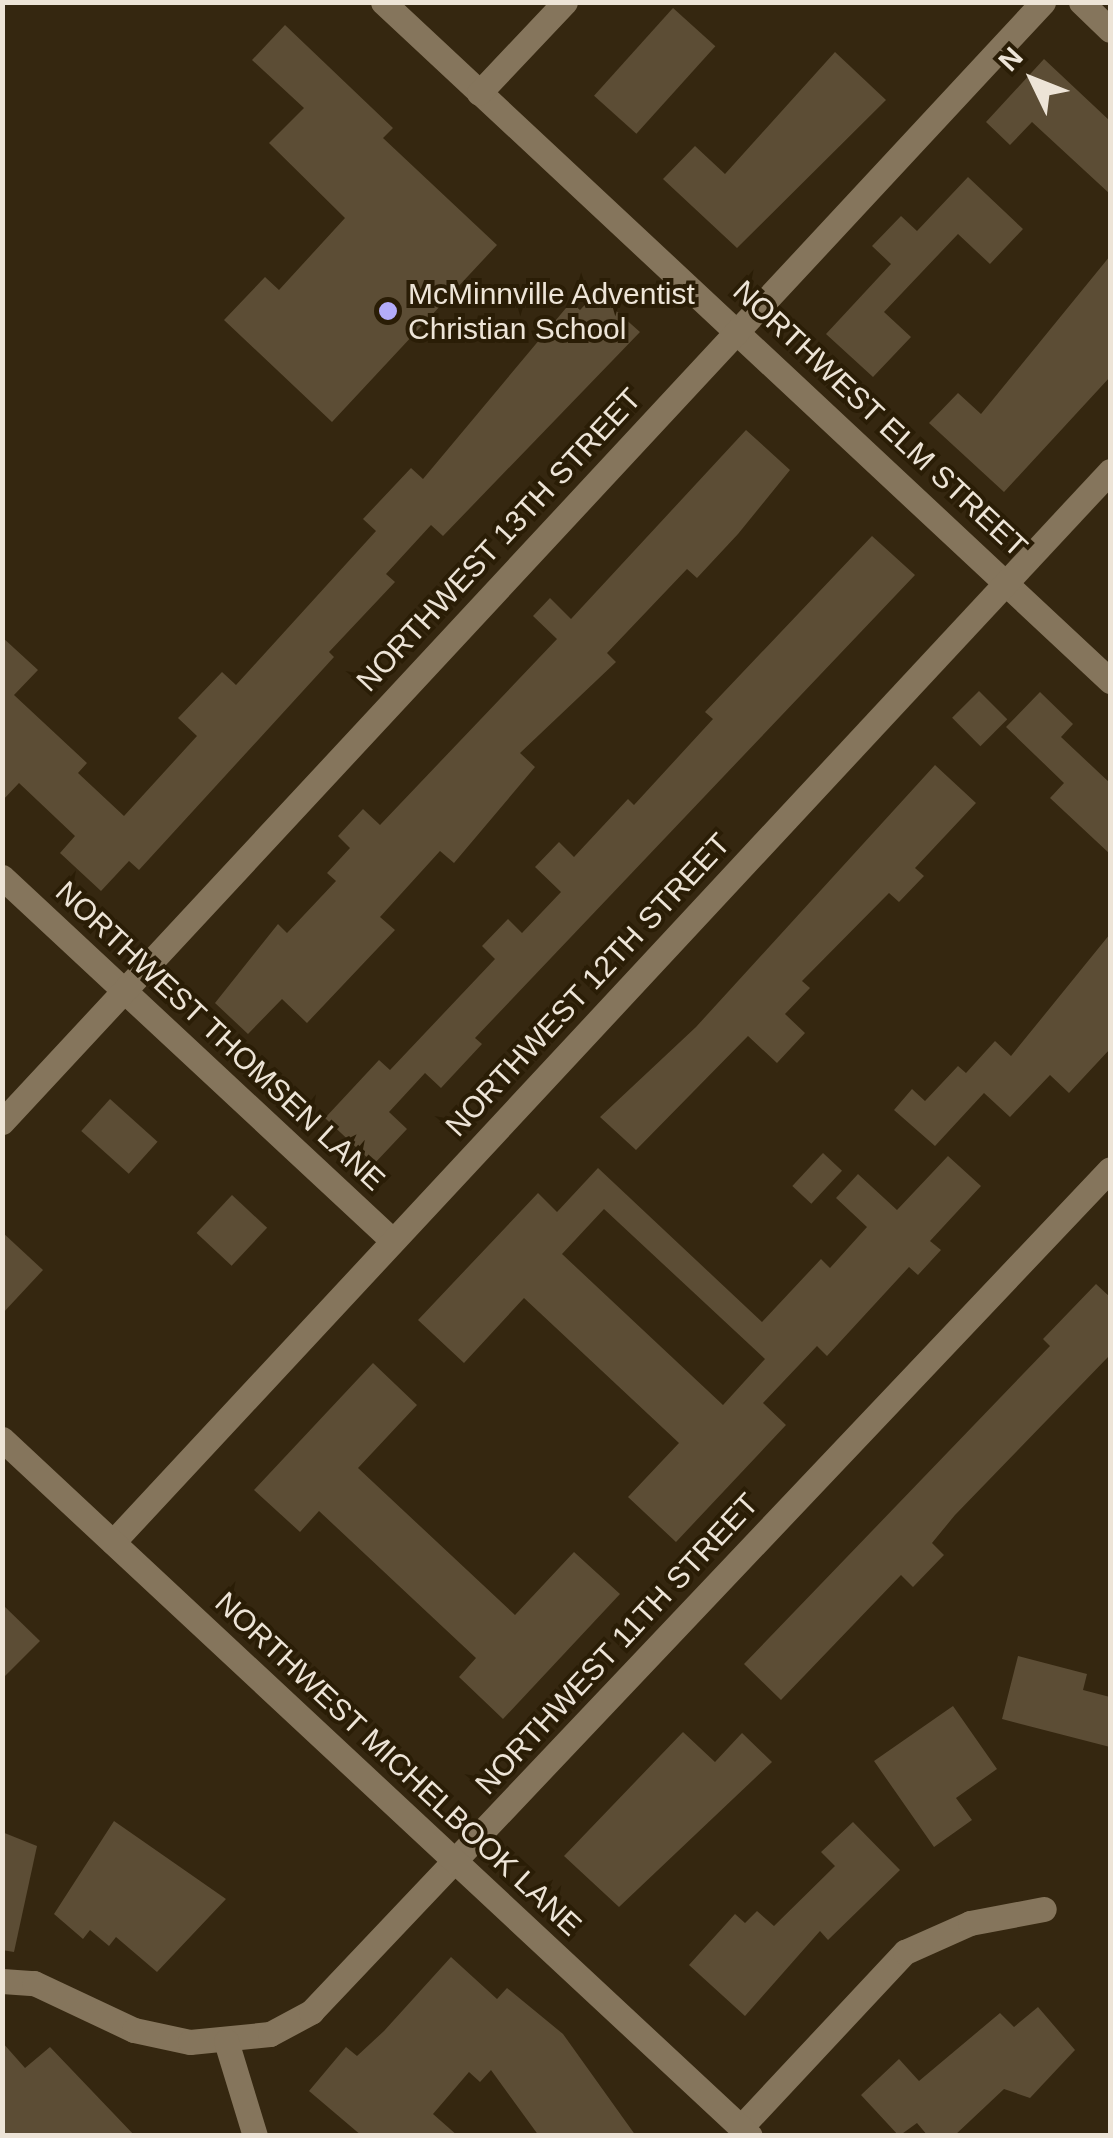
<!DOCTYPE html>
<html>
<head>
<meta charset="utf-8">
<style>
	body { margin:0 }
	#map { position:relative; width:1113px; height:2138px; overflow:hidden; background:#352710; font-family:Arial,sans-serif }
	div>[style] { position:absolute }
	.building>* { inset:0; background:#5c4d35; transform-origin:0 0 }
	.minor>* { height:25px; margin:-12.5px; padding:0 12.5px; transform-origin:12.5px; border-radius:12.5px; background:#85755c }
	.tertiary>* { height:25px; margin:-12.5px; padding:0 12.5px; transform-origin:12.5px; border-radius:12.5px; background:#85755c }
	.dots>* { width:28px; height:28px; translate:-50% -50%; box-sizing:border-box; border:5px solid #2a1d06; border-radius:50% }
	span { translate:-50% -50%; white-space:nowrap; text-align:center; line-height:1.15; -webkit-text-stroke:8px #2a1d06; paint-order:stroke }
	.poi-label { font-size:30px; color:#ede4d7 }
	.left { translate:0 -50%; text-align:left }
	.street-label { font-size:30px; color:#ede4d7 }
	.frame { position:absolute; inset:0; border:5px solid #ede4d7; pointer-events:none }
	.north { position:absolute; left:983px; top:30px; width:100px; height:100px; -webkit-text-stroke:8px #2a1d06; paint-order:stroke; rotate:313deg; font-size:28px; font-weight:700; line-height:40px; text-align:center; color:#ede4d7 }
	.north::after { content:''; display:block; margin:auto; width:35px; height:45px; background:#ede4d7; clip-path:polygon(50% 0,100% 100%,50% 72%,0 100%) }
</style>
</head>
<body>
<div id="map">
	<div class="building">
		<i style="left:673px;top:8px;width:57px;height:118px;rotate:42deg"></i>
		<i style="clip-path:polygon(285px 25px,393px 128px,383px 138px,497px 245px,332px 422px,224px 320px,265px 277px,279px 290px,345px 218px,269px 143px,304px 108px,252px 60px)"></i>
		<i style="clip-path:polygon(835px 52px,886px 100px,737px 248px,663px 179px,695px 146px,725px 174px)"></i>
		<i style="clip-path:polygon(1044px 59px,1110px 121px,1110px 194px,1032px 122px,1010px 145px,986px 122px)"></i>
		<i style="clip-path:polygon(968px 177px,1023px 229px,990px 264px,958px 234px,884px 312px,911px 337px,873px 377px,826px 334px,891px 264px,872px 246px,901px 216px,917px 231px)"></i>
		<i style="clip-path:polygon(1110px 256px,1110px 377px,1004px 492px,929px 423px,958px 393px,981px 414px)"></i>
		<i style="clip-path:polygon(596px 293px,640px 332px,443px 536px,431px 525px,386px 574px,395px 582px,329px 652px,334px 657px,139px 870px,129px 861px,101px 891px,60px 853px,75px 836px,19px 783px,2px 801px,2px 637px,38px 670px,14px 695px,87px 763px,78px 773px,124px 816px,197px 736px,178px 718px,222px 672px,236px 685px,376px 531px,363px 519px,411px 468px,423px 479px,571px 302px,580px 310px)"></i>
		<i style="clip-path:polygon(746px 430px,790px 470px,738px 534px,697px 578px,687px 569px,607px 653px,616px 662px,520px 753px,535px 767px,454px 863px,440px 851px,380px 917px,395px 930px,307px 1023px,282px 999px,248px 1034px,215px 1003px,278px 924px,287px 933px,336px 881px,327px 873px,350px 848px,338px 836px,363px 809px,380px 825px,557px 639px,533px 616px,550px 598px,571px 619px)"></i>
		<i style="clip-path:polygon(872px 536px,915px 575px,475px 1038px,482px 1044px,441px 1088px,425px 1073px,389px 1112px,407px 1129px,374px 1164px,325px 1118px,379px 1060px,390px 1070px,495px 959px,482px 946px,508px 919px,522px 933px,561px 892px,535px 867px,559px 842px,574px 857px,628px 799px,634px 805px,713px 719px,705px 712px)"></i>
		<i style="left:979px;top:691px;width:40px;height:38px;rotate:45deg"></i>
		<i style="clip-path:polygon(1040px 692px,1073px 724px,1061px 737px,1110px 783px,1110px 854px,1050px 798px,1064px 783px,1006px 727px)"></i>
		<i style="clip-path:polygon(935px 765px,976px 803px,915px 868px,924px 876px,899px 902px,889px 893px,802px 981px,810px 988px,785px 1014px,805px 1033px,777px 1063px,748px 1036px,636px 1150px,600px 1117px,696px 1027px)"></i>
		<i style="clip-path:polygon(1110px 934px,1110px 1049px,1069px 1093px,1050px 1075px,1010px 1117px,984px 1093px,935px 1146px,894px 1110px,912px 1089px,925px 1101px,958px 1066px,966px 1073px,995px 1041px,1011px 1056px)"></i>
		<i style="left:110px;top:1099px;width:64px;height:43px;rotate:42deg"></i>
		<i style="left:823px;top:1153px;width:26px;height:45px;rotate:43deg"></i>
		<i style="clip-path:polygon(evenodd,948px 1156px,981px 1186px,930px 1241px,941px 1250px,918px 1275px,909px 1267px,827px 1356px,817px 1346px,763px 1403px,786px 1425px,676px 1542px,628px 1497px,679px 1443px,524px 1298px,464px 1363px,418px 1320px,538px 1193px,557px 1212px,598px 1168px,762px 1322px,821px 1259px,830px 1268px,867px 1227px,836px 1198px,858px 1174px,897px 1210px,948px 1156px,604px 1209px,765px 1359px,723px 1405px,562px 1254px,604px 1209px)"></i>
		<i style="left:232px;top:1195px;width:48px;height:52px;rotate:43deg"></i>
		<i style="clip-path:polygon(2px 1232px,43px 1270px,2px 1314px)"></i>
		<i style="clip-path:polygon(1096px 1284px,1110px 1297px,1110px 1355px,955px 1515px,932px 1543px,944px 1555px,913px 1587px,901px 1575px,781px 1700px,744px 1664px,1050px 1346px,1043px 1339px)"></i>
		<i style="clip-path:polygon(373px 1363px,417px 1405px,358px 1468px,515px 1615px,574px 1552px,620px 1594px,503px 1719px,459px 1677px,476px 1658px,319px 1511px,300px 1532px,254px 1490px)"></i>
		<i style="clip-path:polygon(2px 1604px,40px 1641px,2px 1679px)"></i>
		<i style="clip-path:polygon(1018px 1656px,1087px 1674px,1083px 1690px,1110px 1697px,1110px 1747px,1002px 1719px)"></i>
		<i style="clip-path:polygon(953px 1706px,997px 1769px,956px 1798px,972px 1820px,934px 1847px,874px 1761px)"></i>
		<i style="clip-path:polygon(683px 1732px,715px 1762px,742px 1733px,772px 1762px,619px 1907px,564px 1856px)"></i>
		<i style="clip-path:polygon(114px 1821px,226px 1899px,157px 1972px,116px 1937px,109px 1946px,90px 1930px,83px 1939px,54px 1914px)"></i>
		<i style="clip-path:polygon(853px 1822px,900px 1870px,828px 1940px,820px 1931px,745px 2016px,689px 1965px,735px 1914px,745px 1923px,757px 1911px,774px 1926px,835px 1866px,821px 1852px)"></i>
		<i style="clip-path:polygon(2px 1832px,37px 1846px,14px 1952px,2px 1950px)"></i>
		<i style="clip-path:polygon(451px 1957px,497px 1999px,507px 1988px,563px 2034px,636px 2136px,539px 2136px,491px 2070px,480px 2082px,469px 2072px,433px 2114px,458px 2136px,362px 2136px,309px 2091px,346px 2047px,357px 2056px,384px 2031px)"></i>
		<i style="clip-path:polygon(1038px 2007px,1075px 2050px,1030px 2098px,1004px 2089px,954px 2136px,928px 2136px,917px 2123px,899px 2136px,861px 2095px,899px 2059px,919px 2081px,1000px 2013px,1014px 2027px)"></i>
		<i style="clip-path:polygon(2px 2042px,25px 2068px,50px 2047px,135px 2136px,2px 2136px)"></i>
	</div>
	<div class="minor">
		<i style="left:383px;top:2px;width:995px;rotate:43.04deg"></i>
		<i style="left:1081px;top:2px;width:40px;rotate:44deg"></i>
		<i style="left:479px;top:93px;width:125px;rotate:-46.6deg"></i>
		<i style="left:2px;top:877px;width:534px;rotate:42.95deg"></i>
		<i style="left:2px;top:1122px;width:1529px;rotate:-47.09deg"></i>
		<i style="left:113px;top:1542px;width:1463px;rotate:-47.05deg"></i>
		<i style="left:2px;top:1981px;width:32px;rotate:4deg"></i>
		<i style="left:34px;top:1983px;width:110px;rotate:25.2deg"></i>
		<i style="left:134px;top:2030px;width:57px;rotate:12.1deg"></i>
		<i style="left:190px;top:2042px;width:80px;rotate:-5.7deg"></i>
		<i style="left:270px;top:2034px;width:47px;rotate:-28.2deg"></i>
		<i style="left:311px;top:2012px;width:1161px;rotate:-46.53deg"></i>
		<i style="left:226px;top:2041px;width:99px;rotate:73deg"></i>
		<i style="left:741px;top:2127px;width:240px;rotate:-46.9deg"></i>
		<i style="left:905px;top:1952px;width:71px;rotate:-24deg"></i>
		<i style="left:970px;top:1923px;width:75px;rotate:-10.7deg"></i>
	</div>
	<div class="tertiary">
		<i style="left:2px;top:1439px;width:1022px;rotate:42.98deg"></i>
	</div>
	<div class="dots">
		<i style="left:388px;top:311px;background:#b4acf9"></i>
	</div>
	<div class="poi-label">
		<span class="left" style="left:408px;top:311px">McMinnville Adventist<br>Christian School</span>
	</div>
	<div class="street-label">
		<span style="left:880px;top:419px;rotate:43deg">NORTHWEST ELM STREET</span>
		<span style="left:499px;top:540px;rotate:-47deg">NORTHWEST 13TH STREET</span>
		<span style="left:588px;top:985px;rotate:-47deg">NORTHWEST 12TH STREET</span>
		<span style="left:220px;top:1036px;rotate:43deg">NORTHWEST THOMSEN LANE</span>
		<span style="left:617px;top:1644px;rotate:-47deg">NORTHWEST 11TH STREET</span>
		<span style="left:398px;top:1764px;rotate:43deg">NORTHWEST MICHELBOOK LANE</span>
	</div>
	<div class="frame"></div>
	<div class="north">N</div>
</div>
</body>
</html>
